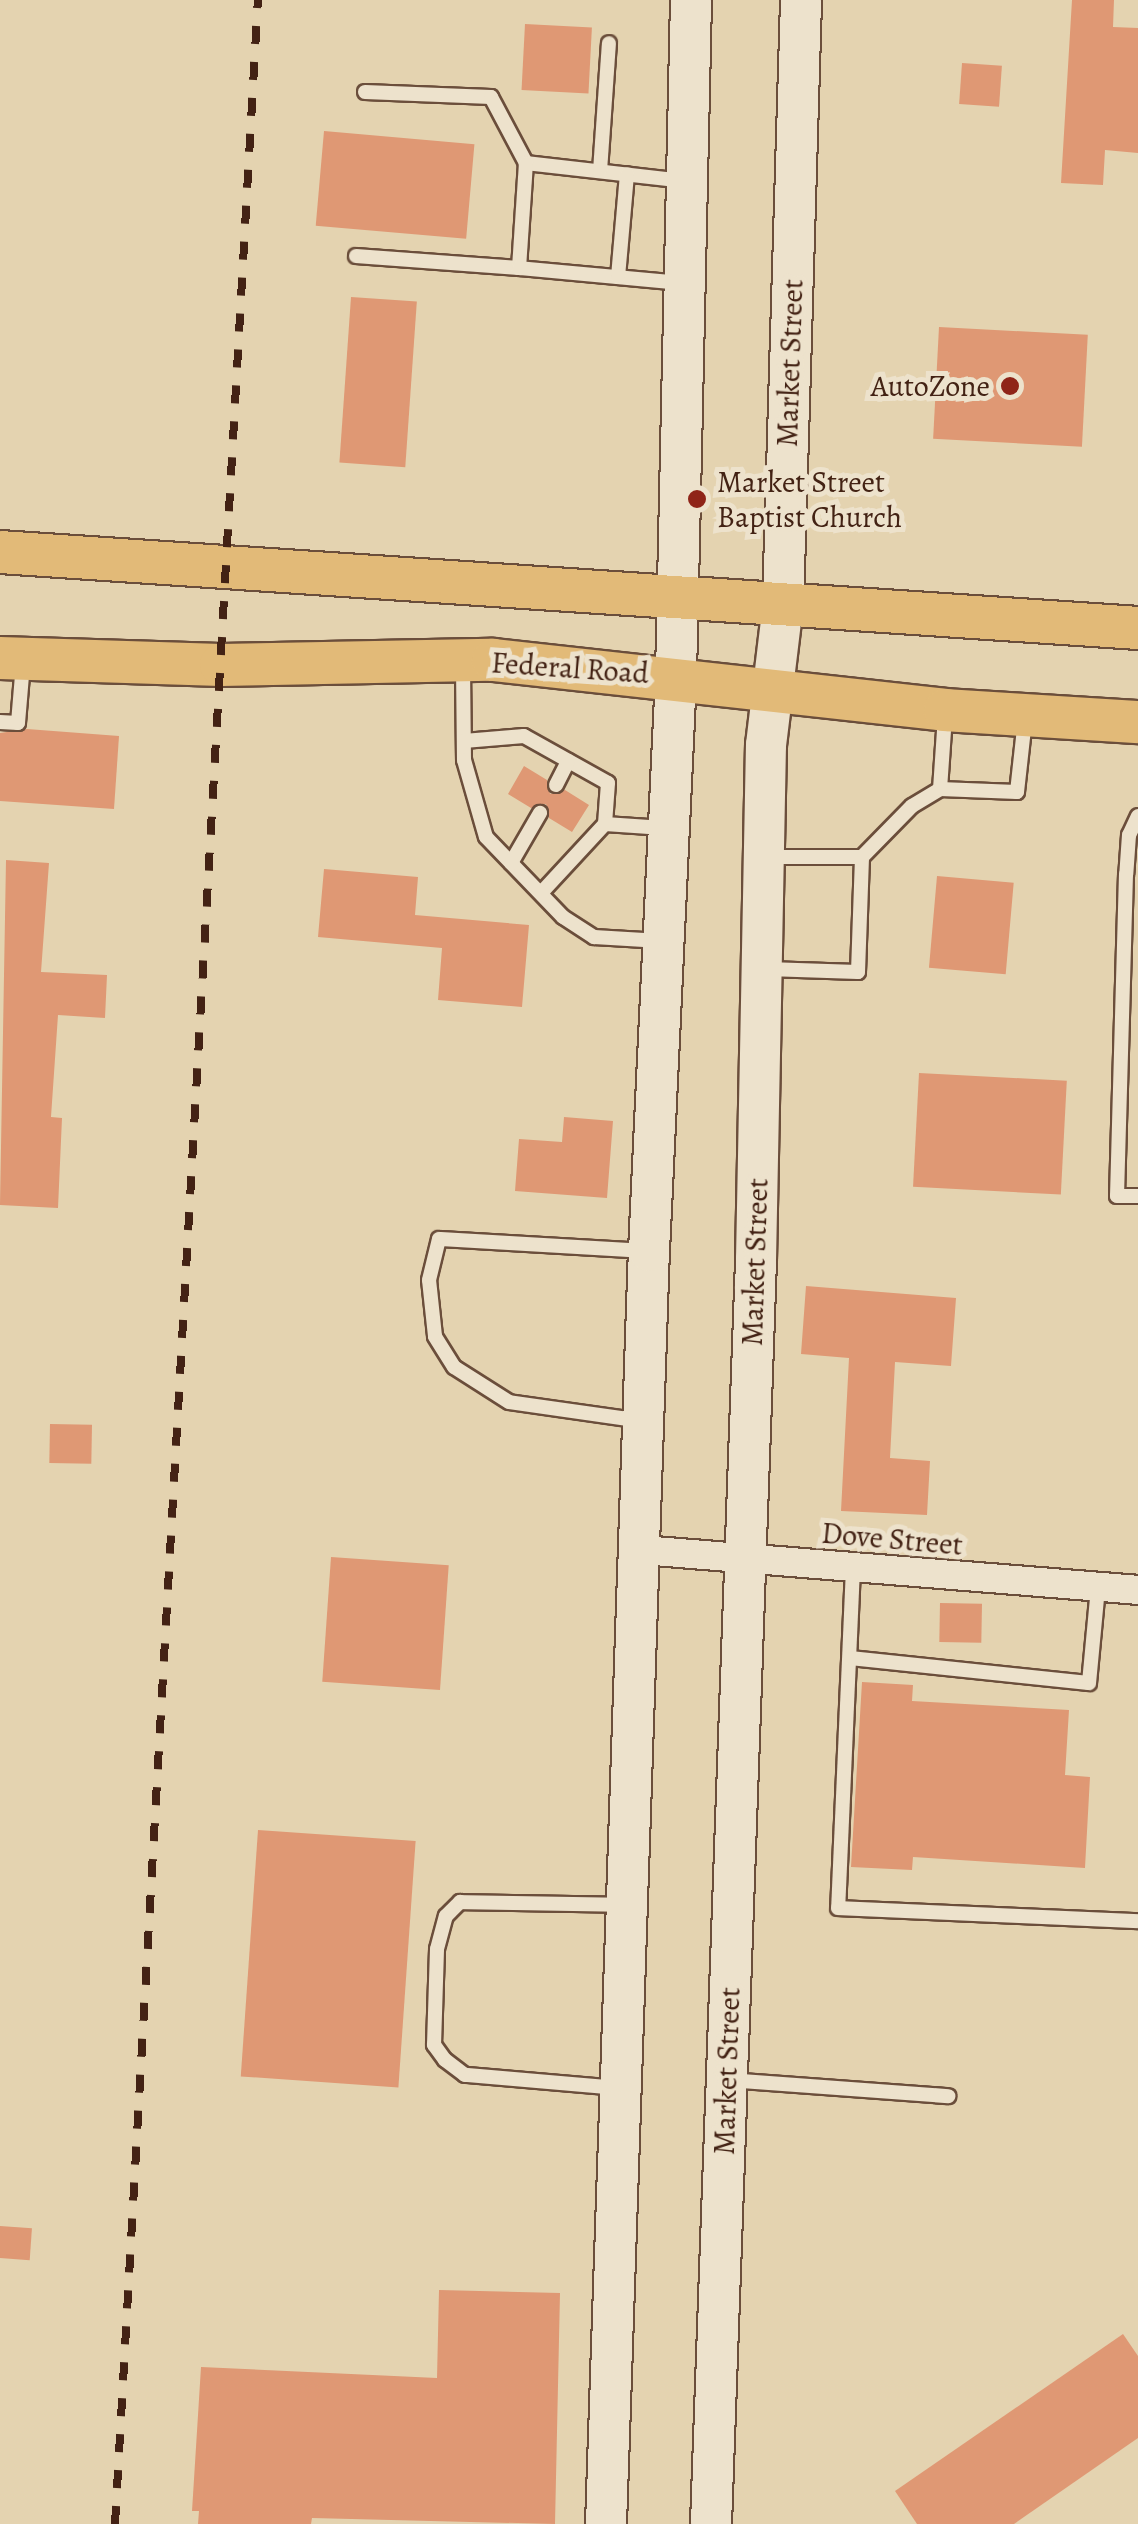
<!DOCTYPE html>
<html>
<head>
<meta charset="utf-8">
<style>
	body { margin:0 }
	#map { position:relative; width:1138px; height:2524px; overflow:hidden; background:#e4d3b0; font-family:Alegreya,serif }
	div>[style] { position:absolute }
	.building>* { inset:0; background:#df9874; transform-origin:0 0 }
	.roads { filter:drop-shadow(2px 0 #6b4e3b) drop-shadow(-2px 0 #6b4e3b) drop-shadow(0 2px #6b4e3b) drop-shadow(0 -2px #6b4e3b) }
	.lane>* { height:14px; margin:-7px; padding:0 7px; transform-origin:7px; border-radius:7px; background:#ede2cc }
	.street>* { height:28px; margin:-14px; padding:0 14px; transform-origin:14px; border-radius:14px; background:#ede2cc }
	.secondary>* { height:40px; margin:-20px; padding:0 20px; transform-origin:20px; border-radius:20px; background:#ede2cc }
	.primary>* { height:42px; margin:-21px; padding:0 21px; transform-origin:21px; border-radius:21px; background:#e2ba78 }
	.rail>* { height:8px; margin-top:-4px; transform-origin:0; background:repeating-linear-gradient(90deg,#432214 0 18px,transparent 0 36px) }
	.dots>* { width:28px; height:28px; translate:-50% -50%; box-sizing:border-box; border:5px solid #ede2cc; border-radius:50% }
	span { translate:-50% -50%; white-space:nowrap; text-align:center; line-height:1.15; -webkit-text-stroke:10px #ede2cc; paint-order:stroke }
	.street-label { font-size:30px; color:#432214 }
	.poi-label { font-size:30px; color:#432214 }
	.right { translate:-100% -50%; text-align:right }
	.left { translate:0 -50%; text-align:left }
</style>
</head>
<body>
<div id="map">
	<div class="building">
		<i style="clip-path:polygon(1072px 0,1114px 0,1113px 27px,1138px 28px,1138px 153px,1105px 150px,1103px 185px,1061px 183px)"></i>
		<i style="left:525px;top:24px;width:67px;height:66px;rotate:3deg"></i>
		<i style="left:962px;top:63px;width:40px;height:41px;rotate:4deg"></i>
		<i style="left:324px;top:131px;width:151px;height:95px;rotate:5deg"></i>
		<i style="left:351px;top:297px;width:66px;height:166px;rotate:4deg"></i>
		<i style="left:939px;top:327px;width:149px;height:112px;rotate:3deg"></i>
		<i style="clip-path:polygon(27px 729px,119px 736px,114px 809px,0 801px,0 733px)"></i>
		<i style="clip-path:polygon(524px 766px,547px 780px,550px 794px,565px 790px,589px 805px,572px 832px,549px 818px,546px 804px,531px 808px,508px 794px)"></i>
		<i style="clip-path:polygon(6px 860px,49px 863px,41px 972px,107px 975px,105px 1018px,58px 1015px,51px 1117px,62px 1118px,58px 1208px,0 1205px)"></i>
		<i style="clip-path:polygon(324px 869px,418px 877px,415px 915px,529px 925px,522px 1007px,438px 1000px,442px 948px,318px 937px)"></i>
		<i style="left:937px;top:876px;width:77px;height:92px;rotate:5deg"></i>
		<i style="left:919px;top:1073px;width:148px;height:114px;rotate:3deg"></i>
		<i style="clip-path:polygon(564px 1117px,613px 1121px,607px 1198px,515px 1191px,519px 1139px,562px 1142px)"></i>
		<i style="clip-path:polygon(806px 1286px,956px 1298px,951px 1366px,895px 1362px,890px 1458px,930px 1461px,927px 1515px,841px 1511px,849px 1358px,801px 1354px)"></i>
		<i style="left:50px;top:1424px;width:42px;height:39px;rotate:1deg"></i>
		<i style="left:331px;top:1557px;width:118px;height:125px;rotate:4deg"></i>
		<i style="left:940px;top:1603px;width:42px;height:39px;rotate:1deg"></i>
		<i style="clip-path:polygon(862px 1682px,913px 1685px,912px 1701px,1069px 1710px,1065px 1775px,1090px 1777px,1085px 1868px,913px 1857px,912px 1870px,851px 1867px)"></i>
		<i style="left:258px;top:1830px;width:158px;height:247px;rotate:4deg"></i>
		<i style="left:0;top:2226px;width:32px;height:32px;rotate:4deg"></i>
		<i style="clip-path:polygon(439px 2290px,560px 2293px,555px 2524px,312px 2518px,311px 2524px,198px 2524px,199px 2511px,192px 2511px,201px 2367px,437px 2378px)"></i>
		<i style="clip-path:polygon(1123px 2334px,1138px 2356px,1138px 2438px,1014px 2524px,917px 2524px,895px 2491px)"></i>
	</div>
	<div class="roads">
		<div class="lane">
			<i style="left:365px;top:92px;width:126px;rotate:2.3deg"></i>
			<i style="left:491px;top:97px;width:75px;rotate:62.1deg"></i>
			<i style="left:526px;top:163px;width:160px;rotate:6.5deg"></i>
			<i style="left:600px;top:171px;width:128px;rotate:-86deg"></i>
			<i style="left:356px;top:256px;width:163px;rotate:4.2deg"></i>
			<i style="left:519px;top:268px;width:105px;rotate:-86.2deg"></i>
			<i style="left:519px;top:268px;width:164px;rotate:5.3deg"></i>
			<i style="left:618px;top:277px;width:103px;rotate:-85deg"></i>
			<i style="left:463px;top:666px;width:94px;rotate:89.4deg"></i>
			<i style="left:464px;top:760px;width:80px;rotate:74.1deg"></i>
			<i style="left:486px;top:837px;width:111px;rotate:46.1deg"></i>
			<i style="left:563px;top:917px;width:37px;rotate:33deg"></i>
			<i style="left:594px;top:937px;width:67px;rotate:3.4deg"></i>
			<i style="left:945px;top:716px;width:73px;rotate:93.9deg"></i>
			<i style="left:940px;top:789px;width:77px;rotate:2.2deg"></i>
			<i style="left:1017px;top:792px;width:73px;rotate:-83.7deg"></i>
			<i style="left:0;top:722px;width:18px;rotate:3deg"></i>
			<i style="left:18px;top:723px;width:60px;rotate:-85.2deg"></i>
			<i style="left:464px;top:741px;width:60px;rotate:-4.8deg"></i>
			<i style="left:524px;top:736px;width:96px;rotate:29.2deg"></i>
			<i style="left:608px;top:783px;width:41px;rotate:94.2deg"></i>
			<i style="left:556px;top:785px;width:27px;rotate:-63deg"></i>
			<i style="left:1138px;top:816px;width:21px;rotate:115deg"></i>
			<i style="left:1129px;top:835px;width:39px;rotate:94deg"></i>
			<i style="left:1126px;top:874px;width:322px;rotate:91.6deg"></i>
			<i style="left:1117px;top:1196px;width:21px"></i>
			<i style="left:862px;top:857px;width:71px;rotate:-45.6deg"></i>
			<i style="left:912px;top:806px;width:33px;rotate:-31deg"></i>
			<i style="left:511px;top:863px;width:58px;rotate:-59.9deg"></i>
			<i style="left:541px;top:893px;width:94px;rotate:-47.2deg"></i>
			<i style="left:605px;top:824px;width:59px;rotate:3.9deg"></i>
			<i style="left:767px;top:969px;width:91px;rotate:1.9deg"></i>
			<i style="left:858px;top:972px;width:115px;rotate:-88deg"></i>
			<i style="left:862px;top:857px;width:93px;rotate:180deg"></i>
			<i style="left:642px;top:1421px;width:134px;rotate:-171.9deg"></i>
			<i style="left:509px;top:1402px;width:65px;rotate:-147.5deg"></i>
			<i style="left:454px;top:1367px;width:36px;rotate:-122deg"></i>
			<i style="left:435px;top:1336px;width:56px;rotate:-96.1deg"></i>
			<i style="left:429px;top:1280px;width:42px;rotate:-76.3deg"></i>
			<i style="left:439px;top:1239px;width:209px;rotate:3.3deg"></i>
			<i style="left:853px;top:1568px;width:340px;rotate:92.5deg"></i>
			<i style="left:838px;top:1908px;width:300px;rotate:2.5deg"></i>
			<i style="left:850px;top:1658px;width:240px;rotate:6deg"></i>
			<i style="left:1089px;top:1683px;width:96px;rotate:-84.6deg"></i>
			<i style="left:728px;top:2080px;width:221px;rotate:4.2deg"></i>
			<i style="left:618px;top:2088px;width:154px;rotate:-175.1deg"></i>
			<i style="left:465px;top:2075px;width:25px;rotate:-143deg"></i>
			<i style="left:445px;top:2060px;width:19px;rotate:-126deg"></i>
			<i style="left:434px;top:2045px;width:96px;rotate:-88.2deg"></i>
			<i style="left:437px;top:1949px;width:34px;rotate:-75deg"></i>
			<i style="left:446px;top:1916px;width:20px;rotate:-45deg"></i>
			<i style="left:460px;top:1902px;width:166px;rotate:1deg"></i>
		</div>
		<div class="street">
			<i style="left:642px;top:1550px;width:498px;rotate:4.6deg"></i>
		</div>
		<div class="secondary">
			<i style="left:606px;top:2524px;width:1274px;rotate:-88.07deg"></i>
			<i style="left:649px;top:1251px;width:576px;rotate:-87.31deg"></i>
			<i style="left:676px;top:676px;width:676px;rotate:-88.73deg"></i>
			<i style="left:711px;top:2524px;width:1265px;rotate:-87.96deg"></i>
			<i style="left:756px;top:1260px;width:515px;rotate:-88.89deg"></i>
			<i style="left:766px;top:745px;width:142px;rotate:-83.1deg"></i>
			<i style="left:783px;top:604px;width:604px;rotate:-88.29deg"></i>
		</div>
		<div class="primary">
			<i style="left:0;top:552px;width:1141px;rotate:3.82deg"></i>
			<i style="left:0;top:658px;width:221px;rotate:1.8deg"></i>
			<i style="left:221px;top:665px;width:272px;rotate:-1.1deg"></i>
			<i style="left:493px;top:660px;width:455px;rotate:6.3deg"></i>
			<i style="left:945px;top:710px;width:193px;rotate:3.6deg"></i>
		</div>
	</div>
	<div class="rail">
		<i style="left:115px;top:2524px;width:2528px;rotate:-86.76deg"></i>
	</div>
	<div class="dots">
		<i style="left:1010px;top:386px;background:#8f2418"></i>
		<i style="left:697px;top:499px;background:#8f2418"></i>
	</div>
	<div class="street-label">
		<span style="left:790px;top:363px;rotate:-88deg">Market Street</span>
		<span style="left:570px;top:668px;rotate:4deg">Federal Road</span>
		<span style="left:755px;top:1262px;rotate:-88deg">Market Street</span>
		<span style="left:892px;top:1539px;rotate:5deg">Dove Street</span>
		<span style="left:727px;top:2071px;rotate:-88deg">Market Street</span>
	</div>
	<div class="poi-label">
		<span class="right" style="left:990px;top:386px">AutoZone</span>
		<span class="left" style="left:717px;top:499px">Market Street<br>Baptist Church</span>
	</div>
</div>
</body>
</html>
